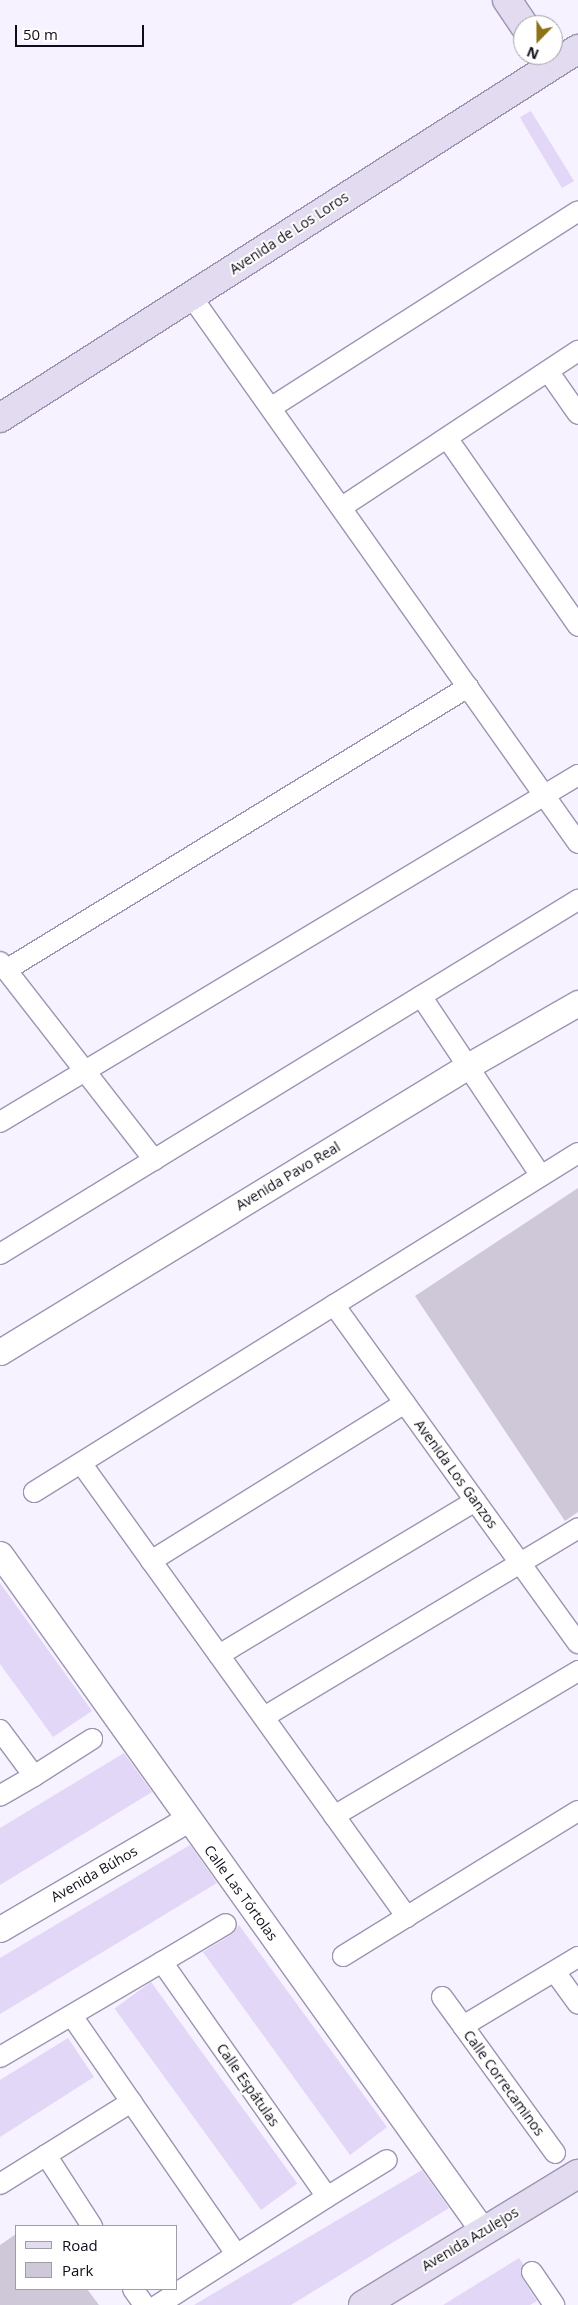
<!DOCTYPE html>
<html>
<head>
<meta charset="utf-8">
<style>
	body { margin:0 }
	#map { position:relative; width:578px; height:2305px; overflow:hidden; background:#f6f2ff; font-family:"Open Sans",sans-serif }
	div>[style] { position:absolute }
	.green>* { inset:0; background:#cec8d9 }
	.building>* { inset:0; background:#e2d7f7; transform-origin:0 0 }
	.roads { filter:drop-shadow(1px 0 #9e94b1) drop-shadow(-1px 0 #9e94b1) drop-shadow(0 1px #9e94b1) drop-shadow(0 -1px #9e94b1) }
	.minor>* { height:20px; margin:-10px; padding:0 10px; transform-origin:10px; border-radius:10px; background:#fff }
	.tertiary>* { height:25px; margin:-12.5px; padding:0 12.5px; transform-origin:12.5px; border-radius:12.5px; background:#fff }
	.secondary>* { height:28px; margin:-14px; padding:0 14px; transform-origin:14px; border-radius:14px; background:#e3dbf0 }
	span { translate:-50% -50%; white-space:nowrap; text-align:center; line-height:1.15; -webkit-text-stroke:4px #fff; paint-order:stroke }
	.street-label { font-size:14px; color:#110d18 }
	.legend { position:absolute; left:15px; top:2225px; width:162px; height:65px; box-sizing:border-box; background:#fff; border:1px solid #a09ea3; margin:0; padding:6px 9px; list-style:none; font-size:15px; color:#110d18 }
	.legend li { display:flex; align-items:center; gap:10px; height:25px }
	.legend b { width:25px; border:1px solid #a09ea3 }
	.north { position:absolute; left:513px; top:15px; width:50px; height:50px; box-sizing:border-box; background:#fff; border:1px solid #a09ea3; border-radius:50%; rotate:202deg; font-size:14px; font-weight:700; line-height:20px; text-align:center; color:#110d18 }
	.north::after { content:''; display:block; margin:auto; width:18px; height:22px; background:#8d7216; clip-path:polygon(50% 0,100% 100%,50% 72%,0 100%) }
	.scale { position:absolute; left:15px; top:25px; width:129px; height:22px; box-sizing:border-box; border:2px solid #110d18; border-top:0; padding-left:6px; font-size:15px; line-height:18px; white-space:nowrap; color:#110d18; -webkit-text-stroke:4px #fff; paint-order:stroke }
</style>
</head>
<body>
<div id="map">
	<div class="green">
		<i style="clip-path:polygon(578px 1188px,578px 1512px,565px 1521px,415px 1296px)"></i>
		<i style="clip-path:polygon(16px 2234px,16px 2289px,87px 2289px,99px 2305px,0 2305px,0 2245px)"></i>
	</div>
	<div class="building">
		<i style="clip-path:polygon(531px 111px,574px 181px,562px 188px,522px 121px,520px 117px)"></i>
		<i style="clip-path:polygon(0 1583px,92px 1711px,53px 1737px,0 1664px)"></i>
		<i style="clip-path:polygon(124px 1753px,152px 1792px,0 1885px,0 1828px)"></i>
		<i style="clip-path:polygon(190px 1845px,217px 1883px,0 2014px,0 1958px)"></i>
		<i style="clip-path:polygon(239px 1925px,387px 2127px,350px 2155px,203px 1952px,232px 1934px)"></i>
		<i style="left:151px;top:1982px;width:249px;height:45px;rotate:54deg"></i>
		<i style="clip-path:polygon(68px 2038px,94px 2077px,0 2137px,0 2080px)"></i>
		<i style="clip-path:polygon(422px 2170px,449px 2208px,291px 2305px,194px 2305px)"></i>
		<i style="clip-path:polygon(519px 2258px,523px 2264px,522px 2278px,537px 2301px,530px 2305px,443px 2305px)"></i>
	</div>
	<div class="roads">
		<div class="minor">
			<i style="left:191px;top:296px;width:670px;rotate:54.72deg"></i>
			<i style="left:548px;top:371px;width:52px;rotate:55.1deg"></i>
			<i style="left:272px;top:407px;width:363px;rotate:-32.6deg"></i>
			<i style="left:447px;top:438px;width:229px;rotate:55.1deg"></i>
			<i style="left:342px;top:507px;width:283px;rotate:-33.5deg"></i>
			<i style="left:0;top:962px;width:251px;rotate:52.1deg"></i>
			<i style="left:6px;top:970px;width:542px;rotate:-31.49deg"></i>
			<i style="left:421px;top:996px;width:216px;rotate:56.3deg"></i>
			<i style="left:0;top:1122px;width:674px;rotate:-30.98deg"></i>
			<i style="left:0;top:1254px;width:678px;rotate:-31.49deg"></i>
			<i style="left:334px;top:1305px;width:417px;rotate:54.2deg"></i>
			<i style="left:81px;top:1463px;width:559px;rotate:54.32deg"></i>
			<i style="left:34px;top:1492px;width:641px;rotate:-31.93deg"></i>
			<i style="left:151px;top:1561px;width:299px;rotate:-31.9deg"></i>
			<i style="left:219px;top:1655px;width:299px;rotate:-31deg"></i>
			<i style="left:264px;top:1717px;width:366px;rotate:-31deg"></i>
			<i style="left:0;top:1730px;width:57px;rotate:53.5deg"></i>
			<i style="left:34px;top:1776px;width:39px;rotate:150deg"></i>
			<i style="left:34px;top:1776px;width:69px;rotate:-32.5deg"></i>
			<i style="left:334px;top:1816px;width:284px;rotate:-30.7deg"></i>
			<i style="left:343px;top:1956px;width:276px;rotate:-31.7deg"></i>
			<i style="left:162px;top:1962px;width:74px;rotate:-30.7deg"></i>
			<i style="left:555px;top:1972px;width:39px;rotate:54deg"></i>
			<i style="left:442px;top:1997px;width:36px;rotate:54deg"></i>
			<i style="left:72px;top:2016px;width:290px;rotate:55.4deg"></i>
			<i style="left:0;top:2057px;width:188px;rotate:-30.4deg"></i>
			<i style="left:162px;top:1962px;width:287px;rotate:54.9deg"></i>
			<i style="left:327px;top:2197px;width:201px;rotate:147.4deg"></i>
			<i style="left:555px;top:2153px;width:157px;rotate:-125.9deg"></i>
			<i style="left:463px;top:2026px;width:134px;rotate:-31deg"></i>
			<i style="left:46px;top:2155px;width:85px;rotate:57.1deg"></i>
			<i style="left:0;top:2184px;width:155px;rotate:-32deg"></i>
			<i style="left:327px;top:2197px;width:70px;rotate:-31.7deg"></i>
			<i style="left:532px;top:2272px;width:40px;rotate:56deg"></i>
			<i style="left:133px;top:2289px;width:19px;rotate:55deg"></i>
		</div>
		<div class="tertiary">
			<i style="left:0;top:1352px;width:548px;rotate:-31.43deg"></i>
			<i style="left:468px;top:1066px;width:127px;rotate:-29.8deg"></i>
			<i style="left:0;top:1554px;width:832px;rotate:54.49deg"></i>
			<i style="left:0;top:1929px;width:218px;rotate:-30.3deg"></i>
		</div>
		<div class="secondary">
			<i style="left:507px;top:0;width:30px;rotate:56deg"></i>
			<i style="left:0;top:418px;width:686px;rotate:-32.55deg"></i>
			<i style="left:363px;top:2305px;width:252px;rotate:-31.4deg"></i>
		</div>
	</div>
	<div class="street-label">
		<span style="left:289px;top:233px;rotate:-33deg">Avenida de Los Loros</span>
		<span style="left:288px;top:1176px;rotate:-31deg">Avenida Pavo Real</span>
		<span style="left:456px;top:1474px;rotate:54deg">Avenida Los Ganzos</span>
		<span style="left:94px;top:1874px;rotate:-30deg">Avenida Búhos</span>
		<span style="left:241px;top:1893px;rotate:54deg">Calle Las Tórtolas</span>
		<span style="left:504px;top:2083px;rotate:54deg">Calle Correcaminos</span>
		<span style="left:248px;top:2085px;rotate:55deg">Calle Espátulas</span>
		<span style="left:470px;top:2239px;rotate:-31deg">Avenida Azulejos</span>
	</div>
	<ul class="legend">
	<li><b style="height:6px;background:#e3dbf0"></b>Road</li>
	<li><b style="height:14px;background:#cec8d9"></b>Park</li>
	</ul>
	<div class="north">N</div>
	<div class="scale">50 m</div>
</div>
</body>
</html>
